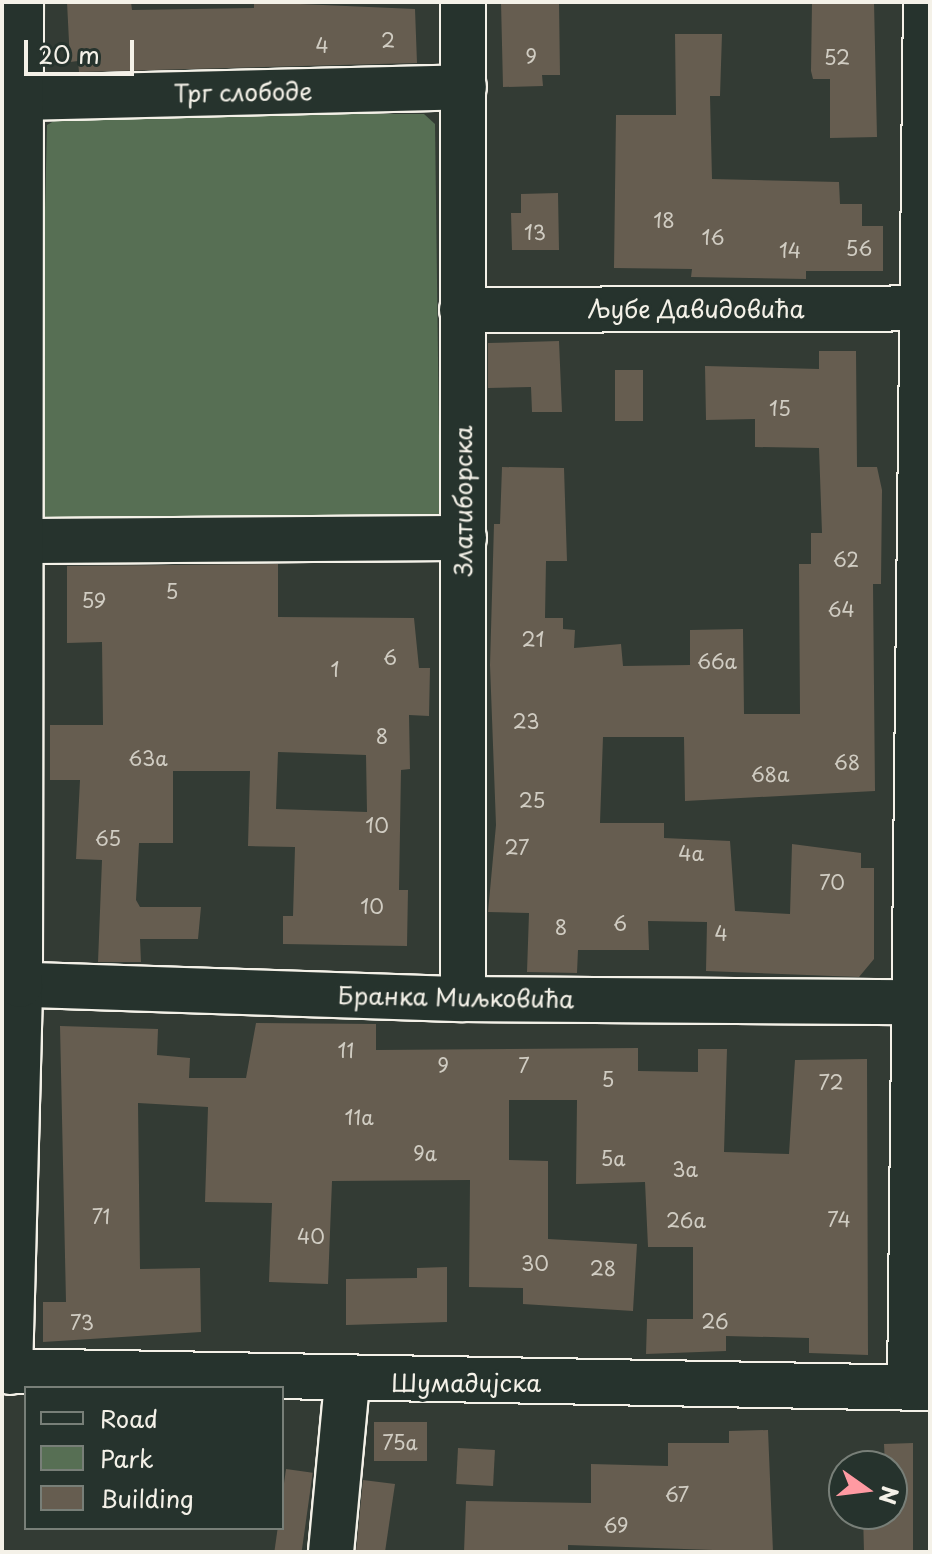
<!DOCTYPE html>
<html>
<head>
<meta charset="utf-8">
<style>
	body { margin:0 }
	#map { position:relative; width:932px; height:1554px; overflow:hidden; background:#333b34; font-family:"Playpen Sans",sans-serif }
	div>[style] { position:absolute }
	.green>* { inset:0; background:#576f54 }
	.building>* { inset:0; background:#665d50; transform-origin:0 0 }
	.roads { filter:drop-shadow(2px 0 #f4f1e8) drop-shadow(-2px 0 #f4f1e8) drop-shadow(0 2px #f4f1e8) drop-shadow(0 -2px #f4f1e8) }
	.street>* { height:44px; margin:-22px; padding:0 22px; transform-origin:22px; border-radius:22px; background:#26332d }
	.secondary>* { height:44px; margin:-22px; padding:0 22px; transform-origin:22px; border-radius:22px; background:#26332d }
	span { translate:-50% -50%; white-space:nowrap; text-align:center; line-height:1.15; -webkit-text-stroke:6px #26332d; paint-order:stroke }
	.number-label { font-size:20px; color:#d0ccc2 }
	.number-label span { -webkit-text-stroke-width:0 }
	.street-label { font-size:24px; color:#f4f1e8 }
	.frame { position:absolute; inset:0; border:4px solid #f4f1e8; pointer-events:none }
	.legend { position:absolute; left:24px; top:1386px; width:260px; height:144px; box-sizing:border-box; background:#26332d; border:2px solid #787f78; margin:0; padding:10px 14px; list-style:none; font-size:24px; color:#f4f1e8 }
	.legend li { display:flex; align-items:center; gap:16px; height:40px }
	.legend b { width:40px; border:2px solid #787f78 }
	.north { position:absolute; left:828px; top:1450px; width:80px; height:80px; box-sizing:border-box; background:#26332d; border:2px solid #787f78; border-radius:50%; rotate:104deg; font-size:22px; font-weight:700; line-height:32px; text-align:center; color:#f4f1e8 }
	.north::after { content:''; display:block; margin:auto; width:28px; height:36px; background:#ff9aa2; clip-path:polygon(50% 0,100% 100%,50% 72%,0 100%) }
	.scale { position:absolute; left:24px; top:40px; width:110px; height:36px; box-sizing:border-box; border:4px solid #f4f1e8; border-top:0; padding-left:10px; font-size:24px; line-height:28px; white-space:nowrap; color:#f4f1e8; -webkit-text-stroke:6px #26332d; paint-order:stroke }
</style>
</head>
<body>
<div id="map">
	<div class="green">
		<i style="clip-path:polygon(66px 114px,424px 114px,435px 124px,440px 515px,424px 525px,57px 530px,38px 511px,47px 125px)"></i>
	</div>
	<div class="building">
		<i style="clip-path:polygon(67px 2px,131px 2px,132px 10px,254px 8px,254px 2px,415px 9px,417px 63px,79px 72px,78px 61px,70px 62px)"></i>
		<i style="clip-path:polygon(501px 2px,559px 2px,560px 75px,542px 75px,543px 86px,503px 87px)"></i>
		<i style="clip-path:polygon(812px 2px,874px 2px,877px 137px,830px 138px,830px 79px,813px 79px,811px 71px)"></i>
		<i style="clip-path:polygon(675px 34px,722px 34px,720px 96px,710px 96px,712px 179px,839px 182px,840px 204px,862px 204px,862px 226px,883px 226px,883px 271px,806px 271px,806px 279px,691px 277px,692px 269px,614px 268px,616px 115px,676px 115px)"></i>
		<i style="clip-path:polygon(558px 193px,559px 250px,512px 250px,511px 213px,521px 213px,521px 194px)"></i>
		<i style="clip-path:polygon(559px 341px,562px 412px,532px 412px,531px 387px,488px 388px,488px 343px)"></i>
		<i style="clip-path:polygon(819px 351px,856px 351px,857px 467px,877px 467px,882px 490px,881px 584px,873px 584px,875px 791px,685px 801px,684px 737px,603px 737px,600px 823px,664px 823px,664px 838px,730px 841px,735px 911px,790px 914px,792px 844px,861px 853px,861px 868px,874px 868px,874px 959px,859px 977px,706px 971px,707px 922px,648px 921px,649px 950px,578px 950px,577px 973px,527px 972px,529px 913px,488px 912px,496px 825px,490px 665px,494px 524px,500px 524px,502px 467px,564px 468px,567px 561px,546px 561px,545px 618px,563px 618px,563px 629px,575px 630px,574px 648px,621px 644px,623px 666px,690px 665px,690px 630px,743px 629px,744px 714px,800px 714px,799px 564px,811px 564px,811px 533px,822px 533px,819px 448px,755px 447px,755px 419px,706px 420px,705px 366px,819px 369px)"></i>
		<i style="left:643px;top:370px;width:51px;height:28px;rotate:90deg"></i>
		<i style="clip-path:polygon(evenodd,278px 564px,278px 617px,414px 618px,419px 668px,430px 668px,429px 716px,409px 715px,410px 769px,401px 770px,399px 890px,408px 890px,407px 946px,283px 944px,283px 916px,293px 916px,295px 847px,248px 846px,250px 771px,173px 771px,173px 843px,139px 843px,136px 900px,140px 907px,201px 907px,198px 939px,140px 939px,141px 962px,98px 962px,102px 860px,76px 859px,80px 780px,50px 780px,50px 725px,103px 725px,102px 642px,67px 643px,67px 566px,278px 564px,278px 752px,366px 755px,367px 812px,276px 809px,278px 752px)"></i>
		<i style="clip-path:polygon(256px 1023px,376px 1024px,376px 1050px,638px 1048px,638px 1071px,698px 1072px,698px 1049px,727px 1049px,724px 1152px,789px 1154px,795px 1060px,867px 1059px,868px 1355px,809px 1353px,809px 1338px,726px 1336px,726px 1351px,646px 1354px,647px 1319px,693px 1319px,693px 1247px,648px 1247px,645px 1182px,576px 1184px,577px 1100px,509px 1100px,509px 1160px,548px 1161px,548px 1239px,637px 1244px,633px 1311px,523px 1304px,523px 1288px,469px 1287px,470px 1180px,332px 1181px,328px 1284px,269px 1282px,272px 1203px,205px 1202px,208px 1107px,138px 1103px,140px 1269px,200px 1268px,201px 1332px,43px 1342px,43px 1302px,66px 1302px,60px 1026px,158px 1029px,157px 1055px,190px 1058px,189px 1078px,246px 1078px)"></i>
		<i style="clip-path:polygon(447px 1267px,447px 1322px,346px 1325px,346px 1279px,417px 1278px,417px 1268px)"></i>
		<i style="left:374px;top:1422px;width:53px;height:39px"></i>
		<i style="clip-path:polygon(768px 1430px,773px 1552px,568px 1545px,568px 1552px,464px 1552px,466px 1501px,591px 1503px,591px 1464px,668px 1466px,668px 1443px,729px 1443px,729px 1431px)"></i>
		<i style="clip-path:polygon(913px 1443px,913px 1552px,864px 1552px,863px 1514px,892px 1514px,892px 1466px,885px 1466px,884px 1444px)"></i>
		<i style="left:458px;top:1448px;width:37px;height:36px;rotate:3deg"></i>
		<i style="left:286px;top:1469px;width:27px;height:84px;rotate:8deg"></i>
		<i style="clip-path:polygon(363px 1480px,395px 1484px,385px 1552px,356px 1552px)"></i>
	</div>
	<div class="roads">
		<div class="street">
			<i style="left:22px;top:98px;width:442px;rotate:-1.4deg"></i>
			<i style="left:462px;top:310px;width:468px;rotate:-0.2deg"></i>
			<i style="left:22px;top:541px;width:442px;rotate:-0.4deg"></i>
			<i style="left:2px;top:984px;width:461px;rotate:1.9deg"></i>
			<i style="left:463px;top:999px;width:448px;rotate:0.4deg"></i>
			<i style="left:463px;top:999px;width:997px;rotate:-90deg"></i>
			<i style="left:10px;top:1372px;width:387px;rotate:-88.5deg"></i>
			<i style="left:20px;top:985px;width:983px;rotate:-89.94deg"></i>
			<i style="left:331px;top:1552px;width:171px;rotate:-84.6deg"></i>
		</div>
		<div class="secondary">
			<i style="left:2px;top:1371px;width:928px;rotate:1.05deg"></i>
			<i style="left:910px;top:1387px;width:1385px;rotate:-89.34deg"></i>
		</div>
	</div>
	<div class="number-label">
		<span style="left:388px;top:40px">2</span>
		<span style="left:322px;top:45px">4</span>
		<span style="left:531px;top:56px">9</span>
		<span style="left:837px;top:57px">52</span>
		<span style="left:664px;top:220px">18</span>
		<span style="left:535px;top:232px">13</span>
		<span style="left:713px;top:237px">16</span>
		<span style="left:859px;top:248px">56</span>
		<span style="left:790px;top:250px">14</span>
		<span style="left:780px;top:408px">15</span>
		<span style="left:846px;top:559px">62</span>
		<span style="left:172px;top:591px">5</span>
		<span style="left:94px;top:600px">59</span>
		<span style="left:841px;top:609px">64</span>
		<span style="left:533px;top:639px">21</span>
		<span style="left:390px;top:657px">6</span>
		<span style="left:717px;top:661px">66a</span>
		<span style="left:335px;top:669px">1</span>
		<span style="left:526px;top:721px">23</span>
		<span style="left:382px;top:736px">8</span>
		<span style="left:148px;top:758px">63a</span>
		<span style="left:847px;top:762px">68</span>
		<span style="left:770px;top:774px">68a</span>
		<span style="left:532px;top:800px">25</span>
		<span style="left:377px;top:825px">10</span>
		<span style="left:108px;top:838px">65</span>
		<span style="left:517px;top:847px">27</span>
		<span style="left:691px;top:853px">4a</span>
		<span style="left:832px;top:882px">70</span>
		<span style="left:372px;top:906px">10</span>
		<span style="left:620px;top:923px">6</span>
		<span style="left:561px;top:927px">8</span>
		<span style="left:721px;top:933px">4</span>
		<span style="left:346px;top:1050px">11</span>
		<span style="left:443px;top:1065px">9</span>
		<span style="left:524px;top:1065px">7</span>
		<span style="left:608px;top:1079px">5</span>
		<span style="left:831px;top:1082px">72</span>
		<span style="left:359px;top:1117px">11a</span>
		<span style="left:425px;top:1153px">9a</span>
		<span style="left:613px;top:1158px">5a</span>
		<span style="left:685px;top:1169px">3a</span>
		<span style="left:101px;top:1216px">71</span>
		<span style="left:839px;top:1219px">74</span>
		<span style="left:686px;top:1220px">26a</span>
		<span style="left:311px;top:1236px">40</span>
		<span style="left:535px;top:1263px">30</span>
		<span style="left:603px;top:1268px">28</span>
		<span style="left:715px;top:1321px">26</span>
		<span style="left:82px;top:1322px">73</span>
		<span style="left:400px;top:1442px">75a</span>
		<span style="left:677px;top:1494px">67</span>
		<span style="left:616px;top:1525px">69</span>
	</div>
	<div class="street-label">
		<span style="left:243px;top:92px;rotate:-1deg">Трг слободе</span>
		<span style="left:696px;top:309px">Љубе Давидовића</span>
		<span style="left:463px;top:501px;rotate:-90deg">Златиборска</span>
		<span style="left:456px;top:997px;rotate:1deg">Бранка Миљковића</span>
		<span style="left:466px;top:1383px">Шумадијска</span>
	</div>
	<div class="frame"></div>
	<ul class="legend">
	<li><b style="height:10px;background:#26332d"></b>Road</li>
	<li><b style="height:22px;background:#576f54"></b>Park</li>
	<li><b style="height:22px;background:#665d50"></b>Building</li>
	</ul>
	<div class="north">N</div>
	<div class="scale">20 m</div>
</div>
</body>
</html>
